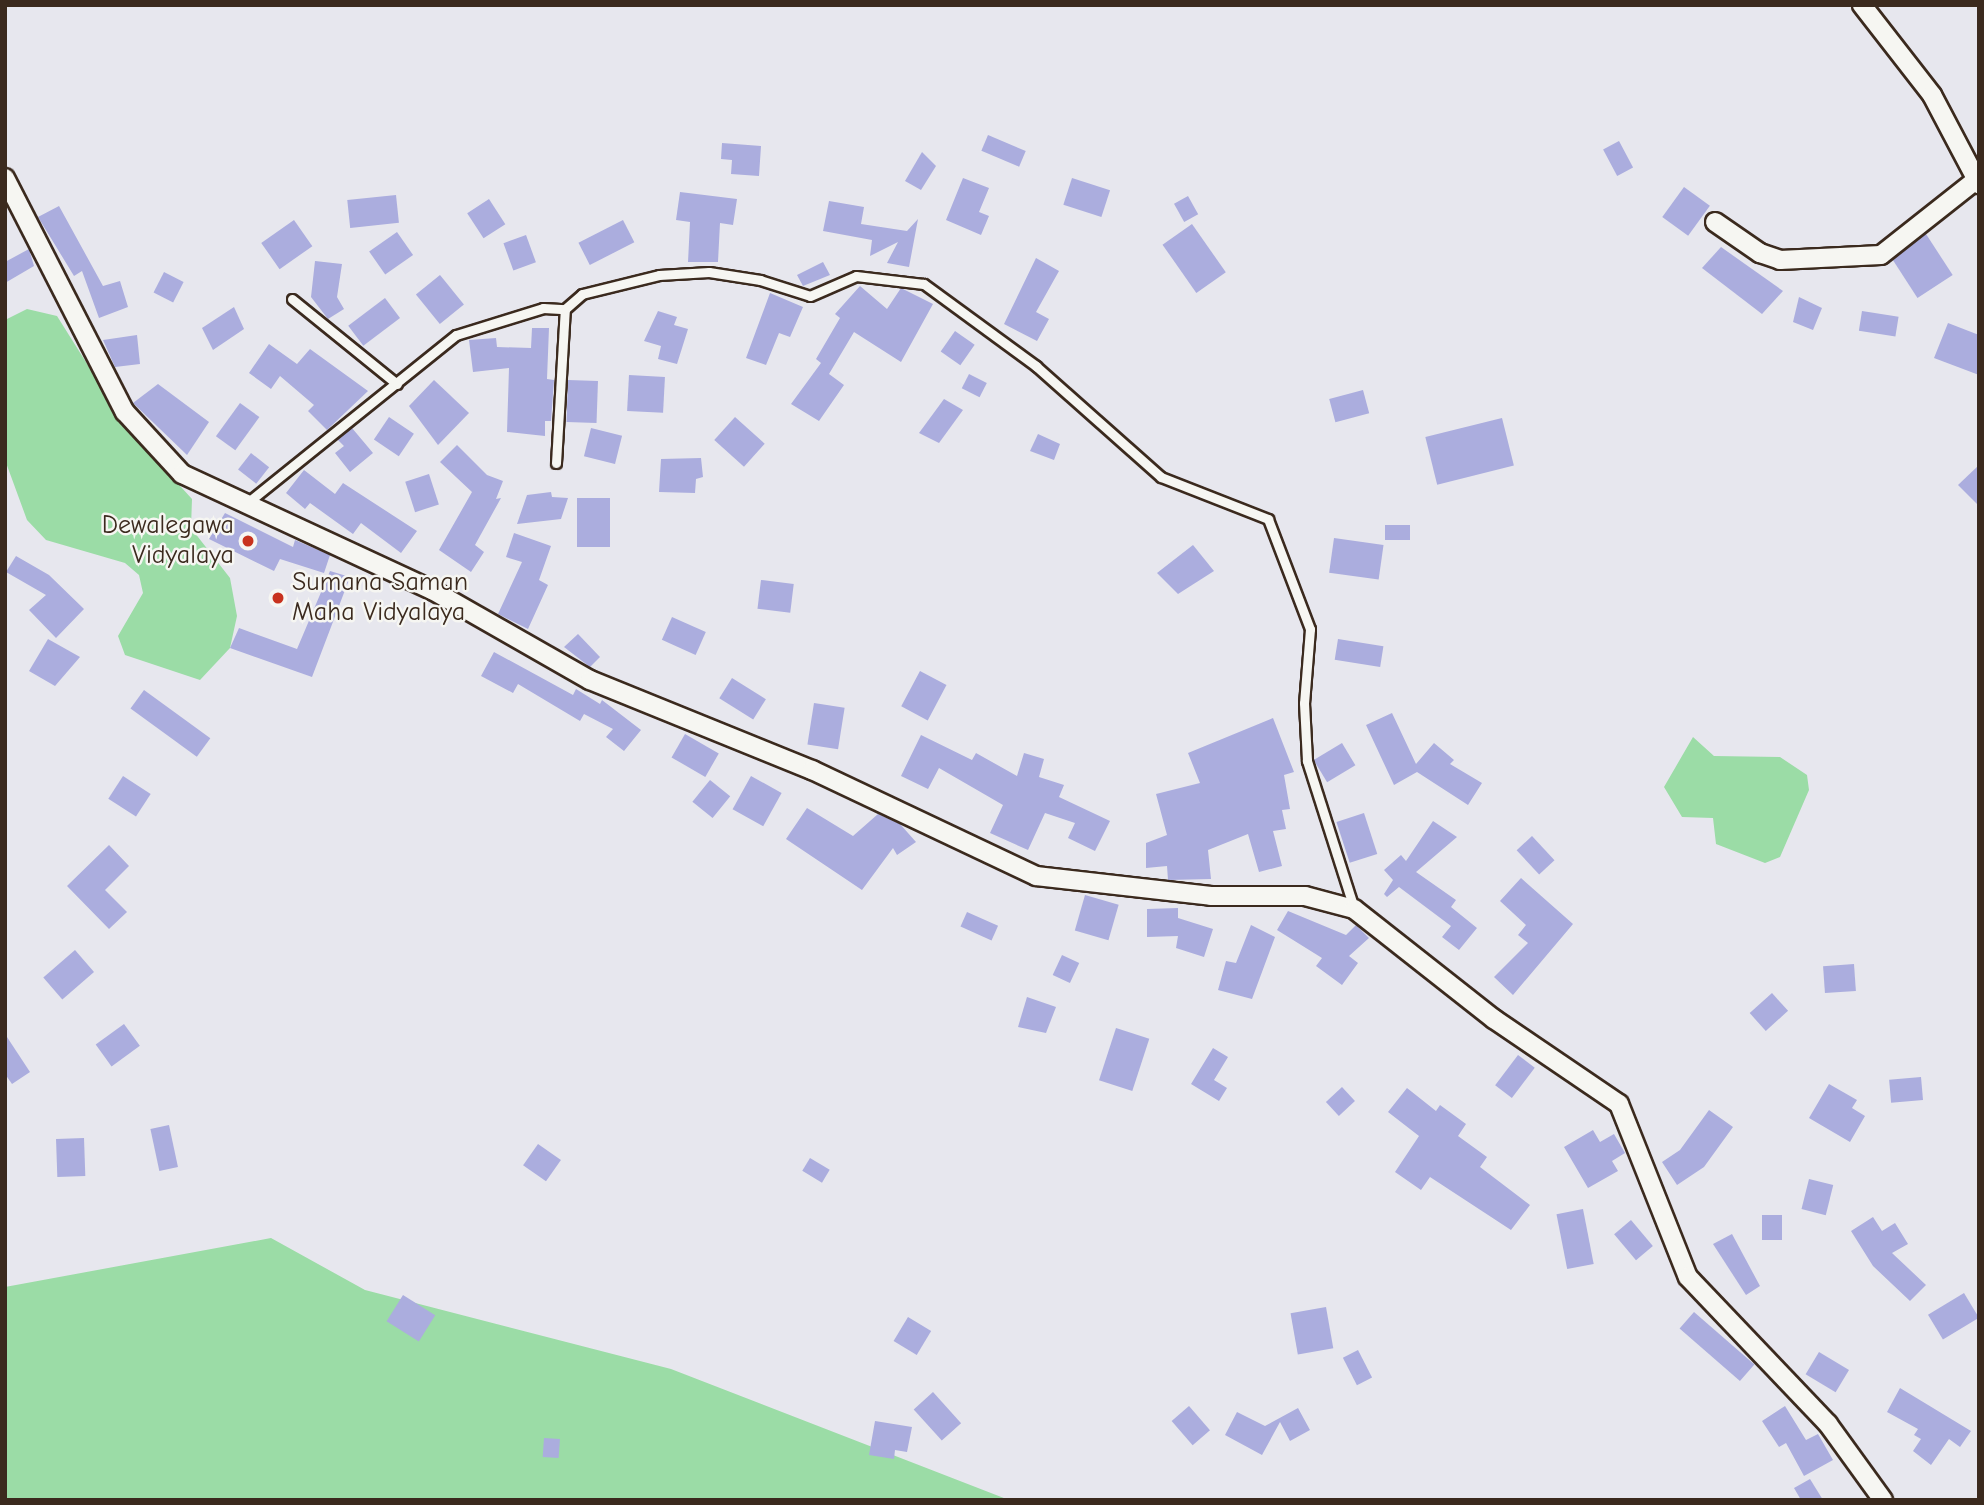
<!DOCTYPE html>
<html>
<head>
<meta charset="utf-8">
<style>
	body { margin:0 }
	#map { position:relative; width:1984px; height:1505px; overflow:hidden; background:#e7e7ee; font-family:"Comic Neue",sans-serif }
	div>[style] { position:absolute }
	.green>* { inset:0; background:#9bdca6 }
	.building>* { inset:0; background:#abadde; transform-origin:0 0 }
	.roads { filter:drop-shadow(2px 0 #3b2a1e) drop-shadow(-2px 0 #3b2a1e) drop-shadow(0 2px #3b2a1e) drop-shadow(0 -2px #3b2a1e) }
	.service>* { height:9px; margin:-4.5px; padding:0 4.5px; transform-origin:4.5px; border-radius:4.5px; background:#f6f6f2 }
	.minor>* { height:18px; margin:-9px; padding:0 9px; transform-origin:9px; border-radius:9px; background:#f6f6f2 }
	.dots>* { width:19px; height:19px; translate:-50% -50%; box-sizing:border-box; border:4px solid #f6f6f2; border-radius:50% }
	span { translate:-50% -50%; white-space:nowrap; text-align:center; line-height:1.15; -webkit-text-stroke:5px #f6f6f2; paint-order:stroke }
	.poi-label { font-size:26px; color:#3b2a1e }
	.right { translate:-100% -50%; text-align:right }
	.left { translate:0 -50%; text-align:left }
	.frame { position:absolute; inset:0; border:7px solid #3b2a1e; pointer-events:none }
</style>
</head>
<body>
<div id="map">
	<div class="green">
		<i style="clip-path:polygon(27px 309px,57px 316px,128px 429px,192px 499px,191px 528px,230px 578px,237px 616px,230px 648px,200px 680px,125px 655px,118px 636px,143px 593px,139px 575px,125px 563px,46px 540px,27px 520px,5px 460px,5px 320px)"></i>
		<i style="clip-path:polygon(1693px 737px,1714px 756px,1780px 757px,1807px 775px,1809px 790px,1780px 857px,1765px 863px,1716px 844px,1713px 818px,1682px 817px,1664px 787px)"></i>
		<i style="clip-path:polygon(271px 1238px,365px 1290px,671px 1369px,1009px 1500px,5px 1500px,5px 1287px)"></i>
	</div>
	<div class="building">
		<i style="left:988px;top:135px;width:41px;height:17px;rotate:23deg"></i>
		<i style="left:1619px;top:141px;width:30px;height:18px;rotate:62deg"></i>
		<i style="clip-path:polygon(722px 143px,761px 146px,759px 176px,731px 174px,732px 160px,721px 159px)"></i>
		<i style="clip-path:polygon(922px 152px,936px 166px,921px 190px,905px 181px)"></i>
		<i style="clip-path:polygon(963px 178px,989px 188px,979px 212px,989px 216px,981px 235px,946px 220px)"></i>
		<i style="left:1072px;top:178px;width:40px;height:28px;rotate:18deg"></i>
		<i style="left:1684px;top:187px;width:32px;height:37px;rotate:36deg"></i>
		<i style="clip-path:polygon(680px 192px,737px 199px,733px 225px,720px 223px,718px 262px,688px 262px,690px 222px,676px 220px)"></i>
		<i style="left:396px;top:195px;width:28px;height:49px;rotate:84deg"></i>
		<i style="left:1188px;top:196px;width:21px;height:16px;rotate:61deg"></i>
		<i style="left:489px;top:199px;width:30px;height:26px;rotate:57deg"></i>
		<i style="clip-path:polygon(829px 201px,864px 207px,861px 224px,907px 231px,918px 219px,909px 267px,887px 263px,898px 242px,870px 256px,872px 240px,823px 231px)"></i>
		<i style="clip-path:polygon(59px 206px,103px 286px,120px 281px,128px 307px,99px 318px,82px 271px,74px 276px,38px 217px)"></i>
		<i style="left:294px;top:220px;width:32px;height:40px;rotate:55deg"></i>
		<i style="left:623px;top:220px;width:25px;height:50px;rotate:63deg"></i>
		<i style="left:1192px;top:224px;width:59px;height:36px;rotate:55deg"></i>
		<i style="left:397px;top:232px;width:28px;height:34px;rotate:55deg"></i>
		<i style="left:1926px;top:234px;width:49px;height:42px;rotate:57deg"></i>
		<i style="left:526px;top:235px;width:29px;height:24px;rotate:70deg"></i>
		<i style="clip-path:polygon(1721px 247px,1783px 291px,1762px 314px,1702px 268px)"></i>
		<i style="clip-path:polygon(29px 249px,34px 266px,5px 283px,5px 262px)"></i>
		<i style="clip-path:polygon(1036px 258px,1059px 271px,1036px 312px,1049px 319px,1037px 341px,1004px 324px)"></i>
		<i style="clip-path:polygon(315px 261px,342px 264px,337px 297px,344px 309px,328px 319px,311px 297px)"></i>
		<i style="clip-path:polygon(823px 262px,830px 275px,803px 286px,797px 275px)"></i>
		<i style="left:164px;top:272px;width:22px;height:23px;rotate:27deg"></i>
		<i style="left:440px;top:275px;width:38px;height:31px;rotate:51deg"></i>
		<i style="clip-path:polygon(860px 286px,887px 309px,901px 288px,933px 304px,901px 362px,854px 332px,829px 374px,844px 385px,819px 421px,791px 404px,821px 363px,816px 359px,840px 318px,835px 314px)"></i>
		<i style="clip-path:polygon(770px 293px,803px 307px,790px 337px,779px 333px,766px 365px,746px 358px)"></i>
		<i style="clip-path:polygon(1799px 297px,1822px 308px,1813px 330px,1793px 322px)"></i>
		<i style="left:385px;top:298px;width:25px;height:46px;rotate:53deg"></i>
		<i style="clip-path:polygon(234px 307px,244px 329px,213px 350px,202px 328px)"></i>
		<i style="clip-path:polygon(658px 311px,677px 317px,674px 325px,688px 329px,677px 364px,658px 359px,661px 346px,644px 341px)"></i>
		<i style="left:1862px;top:311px;width:37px;height:20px;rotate:9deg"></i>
		<i style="clip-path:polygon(1948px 323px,1979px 335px,1979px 375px,1934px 358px)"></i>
		<i style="clip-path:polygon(532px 328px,549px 328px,547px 379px,554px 380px,551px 421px,545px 421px,545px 436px,507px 432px,509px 368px,473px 372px,469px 340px,496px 338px,497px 347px,531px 348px)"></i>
		<i style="left:955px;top:331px;width:24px;height:25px;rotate:35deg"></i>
		<i style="clip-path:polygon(137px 335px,140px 364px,115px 367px,103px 340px)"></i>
		<i style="clip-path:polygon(269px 344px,297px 364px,310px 349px,368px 391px,327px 430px,308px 411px,314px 405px,280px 376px,271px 389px,249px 373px)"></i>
		<i style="left:969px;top:374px;width:20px;height:16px;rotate:27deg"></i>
		<i style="left:629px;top:375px;width:36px;height:36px;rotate:3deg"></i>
		<i style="clip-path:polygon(434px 380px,469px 413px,438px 445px,409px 406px)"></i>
		<i style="left:568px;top:380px;width:30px;height:42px;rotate:2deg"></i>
		<i style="clip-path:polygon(158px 384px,209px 422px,187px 455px,133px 403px)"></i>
		<i style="left:1363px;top:390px;width:24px;height:35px;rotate:75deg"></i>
		<i style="clip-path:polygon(944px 399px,963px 410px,939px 443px,919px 433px)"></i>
		<i style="left:240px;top:403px;width:24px;height:41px;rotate:36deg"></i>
		<i style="left:389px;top:417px;width:30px;height:27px;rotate:34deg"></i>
		<i style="left:735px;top:417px;width:40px;height:31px;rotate:42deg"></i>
		<i style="left:1502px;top:418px;width:49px;height:79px;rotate:76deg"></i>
		<i style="clip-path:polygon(352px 428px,373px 453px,350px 472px,335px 453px,344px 446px,337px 439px)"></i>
		<i style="left:591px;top:428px;width:32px;height:29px;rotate:14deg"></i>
		<i style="clip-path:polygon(1038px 434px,1060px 444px,1054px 460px,1030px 451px)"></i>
		<i style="clip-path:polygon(457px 445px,487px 475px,503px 481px,496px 499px,501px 498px,475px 545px,484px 552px,471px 572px,439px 550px,472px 492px,440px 462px)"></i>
		<i style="left:251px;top:453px;width:23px;height:21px;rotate:38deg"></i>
		<i style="clip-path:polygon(701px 458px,703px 477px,696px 479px,695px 493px,659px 492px,661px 459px)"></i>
		<i style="clip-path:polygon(1979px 465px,1979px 506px,1958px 485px)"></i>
		<i style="clip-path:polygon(304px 470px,335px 494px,343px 483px,417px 531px,401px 553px,361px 523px,353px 534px,310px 503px,305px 509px,286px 493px)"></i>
		<i style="left:429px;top:474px;width:32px;height:25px;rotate:72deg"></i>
		<i style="clip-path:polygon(551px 492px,552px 497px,568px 498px,561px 519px,517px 524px,527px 495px)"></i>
		<i style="left:577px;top:498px;width:33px;height:49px"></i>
		<i style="clip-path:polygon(225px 513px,293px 547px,295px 540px,330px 555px,324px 573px,280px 559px,274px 571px,209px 539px)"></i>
		<i style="left:1410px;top:525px;width:15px;height:25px;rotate:90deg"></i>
		<i style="clip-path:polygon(514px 533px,551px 546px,539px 580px,548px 585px,528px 629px,498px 614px,522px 562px,506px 557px)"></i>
		<i style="left:1334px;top:538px;width:50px;height:35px;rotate:8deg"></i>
		<i style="clip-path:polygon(1193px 545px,1214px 571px,1178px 594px,1157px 573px)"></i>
		<i style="clip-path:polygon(16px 556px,49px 575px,84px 609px,56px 638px,29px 610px,46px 595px,6px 572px)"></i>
		<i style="clip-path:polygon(330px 571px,350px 577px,312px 677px,230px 648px,239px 628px,297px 649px)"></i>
		<i style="left:761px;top:580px;width:33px;height:29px;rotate:7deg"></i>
		<i style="left:672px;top:617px;width:37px;height:25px;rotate:24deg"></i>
		<i style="clip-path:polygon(578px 634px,600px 657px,590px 667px,564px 647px)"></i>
		<i style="clip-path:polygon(48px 639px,80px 657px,55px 686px,29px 671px)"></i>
		<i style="left:1338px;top:639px;width:46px;height:21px;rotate:9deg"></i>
		<i style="clip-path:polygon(494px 652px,573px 695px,576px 689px,600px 704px,602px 700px,641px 730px,624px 751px,606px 737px,613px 729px,584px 714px,580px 721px,518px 684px,513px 693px,481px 676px)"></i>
		<i style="left:920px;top:671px;width:30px;height:40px;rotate:28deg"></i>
		<i style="left:732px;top:678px;width:40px;height:24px;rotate:32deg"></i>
		<i style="left:144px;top:690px;width:82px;height:23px;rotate:36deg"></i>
		<i style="left:814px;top:703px;width:31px;height:42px;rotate:9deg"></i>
		<i style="clip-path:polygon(1392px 713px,1416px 764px,1434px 743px,1454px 760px,1450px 764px,1482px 783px,1468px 805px,1417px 772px,1394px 785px,1366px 725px)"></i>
		<i style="clip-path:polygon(1273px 718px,1294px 772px,1284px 775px,1290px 809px,1282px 810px,1286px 829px,1273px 831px,1282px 866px,1259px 872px,1248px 834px,1208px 850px,1211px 879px,1168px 880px,1167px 866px,1146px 868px,1146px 843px,1167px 835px,1156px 794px,1200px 783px,1188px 753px)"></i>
		<i style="left:685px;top:734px;width:39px;height:27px;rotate:30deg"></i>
		<i style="clip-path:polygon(921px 735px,972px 760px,976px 753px,1017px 776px,1024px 753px,1044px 759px,1039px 777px,1064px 785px,1059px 797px,1110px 821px,1095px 851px,1068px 838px,1075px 823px,1045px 813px,1028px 850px,990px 833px,1003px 805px,939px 768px,928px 789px,901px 776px)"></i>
		<i style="left:1342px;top:743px;width:26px;height:33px;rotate:59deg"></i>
		<i style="left:123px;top:776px;width:33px;height:27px;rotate:33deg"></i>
		<i style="left:751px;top:776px;width:35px;height:38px;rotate:29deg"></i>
		<i style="left:710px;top:780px;width:26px;height:28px;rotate:39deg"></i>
		<i style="clip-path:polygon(807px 808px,853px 836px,878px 814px,900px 824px,916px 842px,897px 855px,893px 848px,862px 890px,786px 839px)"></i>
		<i style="left:1364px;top:813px;width:43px;height:29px;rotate:72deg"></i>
		<i style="clip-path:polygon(1433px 821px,1457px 837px,1416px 872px,1456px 900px,1451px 907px,1477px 928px,1459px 950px,1442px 937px,1451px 926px,1399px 887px,1387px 897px,1384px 894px,1393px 880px,1384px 870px,1401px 855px,1406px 861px)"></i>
		<i style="left:1532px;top:836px;width:33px;height:21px;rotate:47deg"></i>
		<i style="clip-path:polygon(109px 845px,129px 866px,105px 890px,127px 912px,109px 929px,67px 886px)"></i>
		<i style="clip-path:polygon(1521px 878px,1573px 924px,1513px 995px,1494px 977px,1528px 943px,1518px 935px,1526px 925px,1500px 901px)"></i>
		<i style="left:1085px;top:895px;width:35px;height:37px;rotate:16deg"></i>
		<i style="clip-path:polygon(1178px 908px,1178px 918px,1213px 929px,1204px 957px,1176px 948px,1178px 936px,1147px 937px,1147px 909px)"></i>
		<i style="clip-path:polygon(1288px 911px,1346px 935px,1356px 925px,1369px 938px,1349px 956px,1358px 963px,1342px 985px,1316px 966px,1322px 958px,1277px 930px)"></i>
		<i style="left:967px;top:912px;width:34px;height:16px;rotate:24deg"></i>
		<i style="clip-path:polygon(1251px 925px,1275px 937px,1252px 999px,1218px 990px,1226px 961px,1236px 963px)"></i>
		<i style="left:75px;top:950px;width:29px;height:42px;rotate:49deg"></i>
		<i style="left:1062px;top:955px;width:19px;height:22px;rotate:25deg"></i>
		<i style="left:1854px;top:964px;width:27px;height:31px;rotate:86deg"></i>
		<i style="left:1772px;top:993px;width:24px;height:30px;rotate:48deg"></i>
		<i style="clip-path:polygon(1027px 997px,1056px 1007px,1046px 1033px,1018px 1027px)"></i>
		<i style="left:124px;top:1024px;width:27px;height:35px;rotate:54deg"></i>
		<i style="left:1116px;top:1028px;width:35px;height:55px;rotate:18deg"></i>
		<i style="clip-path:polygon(5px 1034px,30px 1072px,12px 1084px,5px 1074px)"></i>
		<i style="clip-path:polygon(1213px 1048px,1228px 1057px,1214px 1080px,1227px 1088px,1219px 1101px,1191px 1084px)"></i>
		<i style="left:1518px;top:1055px;width:21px;height:38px;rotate:37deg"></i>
		<i style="left:1921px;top:1077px;width:23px;height:32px;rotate:85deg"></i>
		<i style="clip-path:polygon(1829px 1084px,1857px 1100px,1852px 1108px,1865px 1116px,1850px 1142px,1809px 1118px)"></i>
		<i style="left:1342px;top:1087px;width:19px;height:22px;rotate:47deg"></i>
		<i style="clip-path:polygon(1407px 1088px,1436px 1111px,1440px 1105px,1466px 1124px,1458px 1136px,1487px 1157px,1480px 1167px,1530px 1205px,1511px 1230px,1430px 1177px,1421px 1190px,1395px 1172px,1419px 1136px,1388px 1112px)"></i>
		<i style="clip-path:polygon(1709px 1110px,1733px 1127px,1704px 1167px,1677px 1185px,1662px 1162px,1680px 1150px)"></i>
		<i style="left:169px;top:1125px;width:43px;height:19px;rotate:78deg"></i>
		<i style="clip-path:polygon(1593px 1130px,1600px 1142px,1614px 1134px,1625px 1153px,1612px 1161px,1618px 1171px,1588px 1188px,1564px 1147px)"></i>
		<i style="left:84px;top:1138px;width:38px;height:28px;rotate:88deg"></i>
		<i style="left:538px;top:1144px;width:28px;height:26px;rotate:35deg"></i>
		<i style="left:810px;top:1158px;width:23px;height:15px;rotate:31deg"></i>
		<i style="left:1809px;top:1179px;width:25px;height:31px;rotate:14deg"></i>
		<i style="left:1583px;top:1209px;width:56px;height:27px;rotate:79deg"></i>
		<i style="left:1762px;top:1215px;width:20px;height:25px"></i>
		<i style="clip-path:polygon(1873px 1217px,1882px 1231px,1895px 1223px,1908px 1244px,1892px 1253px,1926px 1285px,1910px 1301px,1873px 1266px,1851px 1231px)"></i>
		<i style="left:1631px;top:1220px;width:34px;height:22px;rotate:50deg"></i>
		<i style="clip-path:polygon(1732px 1234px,1760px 1286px,1746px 1295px,1713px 1244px)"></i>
		<i style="left:1964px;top:1293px;width:29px;height:42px;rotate:59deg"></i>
		<i style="left:403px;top:1295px;width:38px;height:31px;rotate:32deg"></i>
		<i style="left:1326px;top:1307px;width:42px;height:36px;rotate:80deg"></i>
		<i style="left:1694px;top:1312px;width:80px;height:22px;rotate:41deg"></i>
		<i style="left:908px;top:1317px;width:27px;height:28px;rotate:31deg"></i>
		<i style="left:1358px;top:1350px;width:31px;height:17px;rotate:63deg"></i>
		<i style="left:1819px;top:1352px;width:35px;height:26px;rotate:31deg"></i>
		<i style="clip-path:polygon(1900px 1388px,1971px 1431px,1960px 1447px,1949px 1439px,1931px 1465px,1913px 1451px,1921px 1439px,1914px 1435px,1918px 1429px,1887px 1412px)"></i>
		<i style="left:933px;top:1392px;width:42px;height:26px;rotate:48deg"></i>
		<i style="left:1189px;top:1406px;width:32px;height:23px;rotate:49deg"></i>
		<i style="clip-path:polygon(1785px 1406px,1806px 1440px,1818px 1434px,1833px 1460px,1804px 1476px,1786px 1443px,1779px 1447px,1762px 1421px)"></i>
		<i style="clip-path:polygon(1298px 1408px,1310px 1430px,1290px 1441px,1280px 1422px,1262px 1455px,1225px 1435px,1237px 1412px,1265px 1426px)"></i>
		<i style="clip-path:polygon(875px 1421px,912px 1427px,907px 1452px,895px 1450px,894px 1459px,869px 1455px)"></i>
		<i style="left:544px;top:1438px;width:16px;height:19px;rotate:4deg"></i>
		<i style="clip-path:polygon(1810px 1479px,1823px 1500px,1801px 1500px,1794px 1488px)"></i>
	</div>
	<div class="roads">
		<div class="service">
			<i style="left:292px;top:299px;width:135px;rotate:39deg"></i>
			<i style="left:556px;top:463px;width:154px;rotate:-86.7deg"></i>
			<i style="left:247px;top:503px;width:268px;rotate:-38.8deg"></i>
			<i style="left:456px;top:335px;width:91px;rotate:-17.2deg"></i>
			<i style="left:543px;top:308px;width:22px;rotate:3deg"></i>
			<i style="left:565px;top:309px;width:23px;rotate:-41deg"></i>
			<i style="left:582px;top:294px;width:79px;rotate:-13.9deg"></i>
			<i style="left:659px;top:275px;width:50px;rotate:-3.4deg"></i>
			<i style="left:709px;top:272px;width:52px;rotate:8.9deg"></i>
			<i style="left:760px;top:280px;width:52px;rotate:17.7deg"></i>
			<i style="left:810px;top:296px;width:50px;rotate:-23.5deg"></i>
			<i style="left:856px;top:276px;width:68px;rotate:6.7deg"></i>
			<i style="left:924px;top:284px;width:139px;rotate:36.2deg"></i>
			<i style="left:1036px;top:366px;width:167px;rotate:41.6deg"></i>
			<i style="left:1161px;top:477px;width:115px;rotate:21.4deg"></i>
			<i style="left:1268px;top:519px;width:118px;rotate:69.1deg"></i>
			<i style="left:1310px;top:629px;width:74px;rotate:94.6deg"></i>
			<i style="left:1304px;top:703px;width:58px;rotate:87deg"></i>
			<i style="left:1307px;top:761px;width:154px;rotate:72.3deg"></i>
		</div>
		<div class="minor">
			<i style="left:1862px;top:5px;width:114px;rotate:52.1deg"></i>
			<i style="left:1932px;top:95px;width:101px;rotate:62.2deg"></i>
			<i style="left:5px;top:178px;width:263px;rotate:62.9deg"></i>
			<i style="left:125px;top:412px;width:84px;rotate:47.4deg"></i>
			<i style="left:182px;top:474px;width:276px;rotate:24.9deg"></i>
			<i style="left:432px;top:590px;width:182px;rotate:29.7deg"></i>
			<i style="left:590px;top:680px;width:240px;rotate:22.1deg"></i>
			<i style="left:812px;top:770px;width:248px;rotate:25.3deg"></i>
			<i style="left:1036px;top:876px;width:176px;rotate:6.5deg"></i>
			<i style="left:1211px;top:896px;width:94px"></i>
			<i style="left:1305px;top:896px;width:51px;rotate:14.9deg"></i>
			<i style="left:1354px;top:909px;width:178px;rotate:38.2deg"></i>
			<i style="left:1494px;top:1019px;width:151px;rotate:34.2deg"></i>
			<i style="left:1619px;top:1104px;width:186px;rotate:68.3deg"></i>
			<i style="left:1688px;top:1277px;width:203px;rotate:46.4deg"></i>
			<i style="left:1828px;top:1424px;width:94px;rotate:54.1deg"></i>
			<i style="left:1715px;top:222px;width:55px;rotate:34.6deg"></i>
			<i style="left:1760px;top:253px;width:21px;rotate:19deg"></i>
			<i style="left:1780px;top:260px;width:101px;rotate:-2.8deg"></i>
			<i style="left:1881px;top:255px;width:121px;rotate:-38.3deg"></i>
		</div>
	</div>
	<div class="dots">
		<i style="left:248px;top:541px;background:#c8321e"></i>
		<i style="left:278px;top:598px;background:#c8321e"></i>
	</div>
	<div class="poi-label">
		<span class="right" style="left:234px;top:541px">Dewalegawa<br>Vidyalaya</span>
		<span class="left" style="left:292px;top:598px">Sumana Saman<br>Maha Vidyalaya</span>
	</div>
	<div class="frame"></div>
</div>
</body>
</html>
